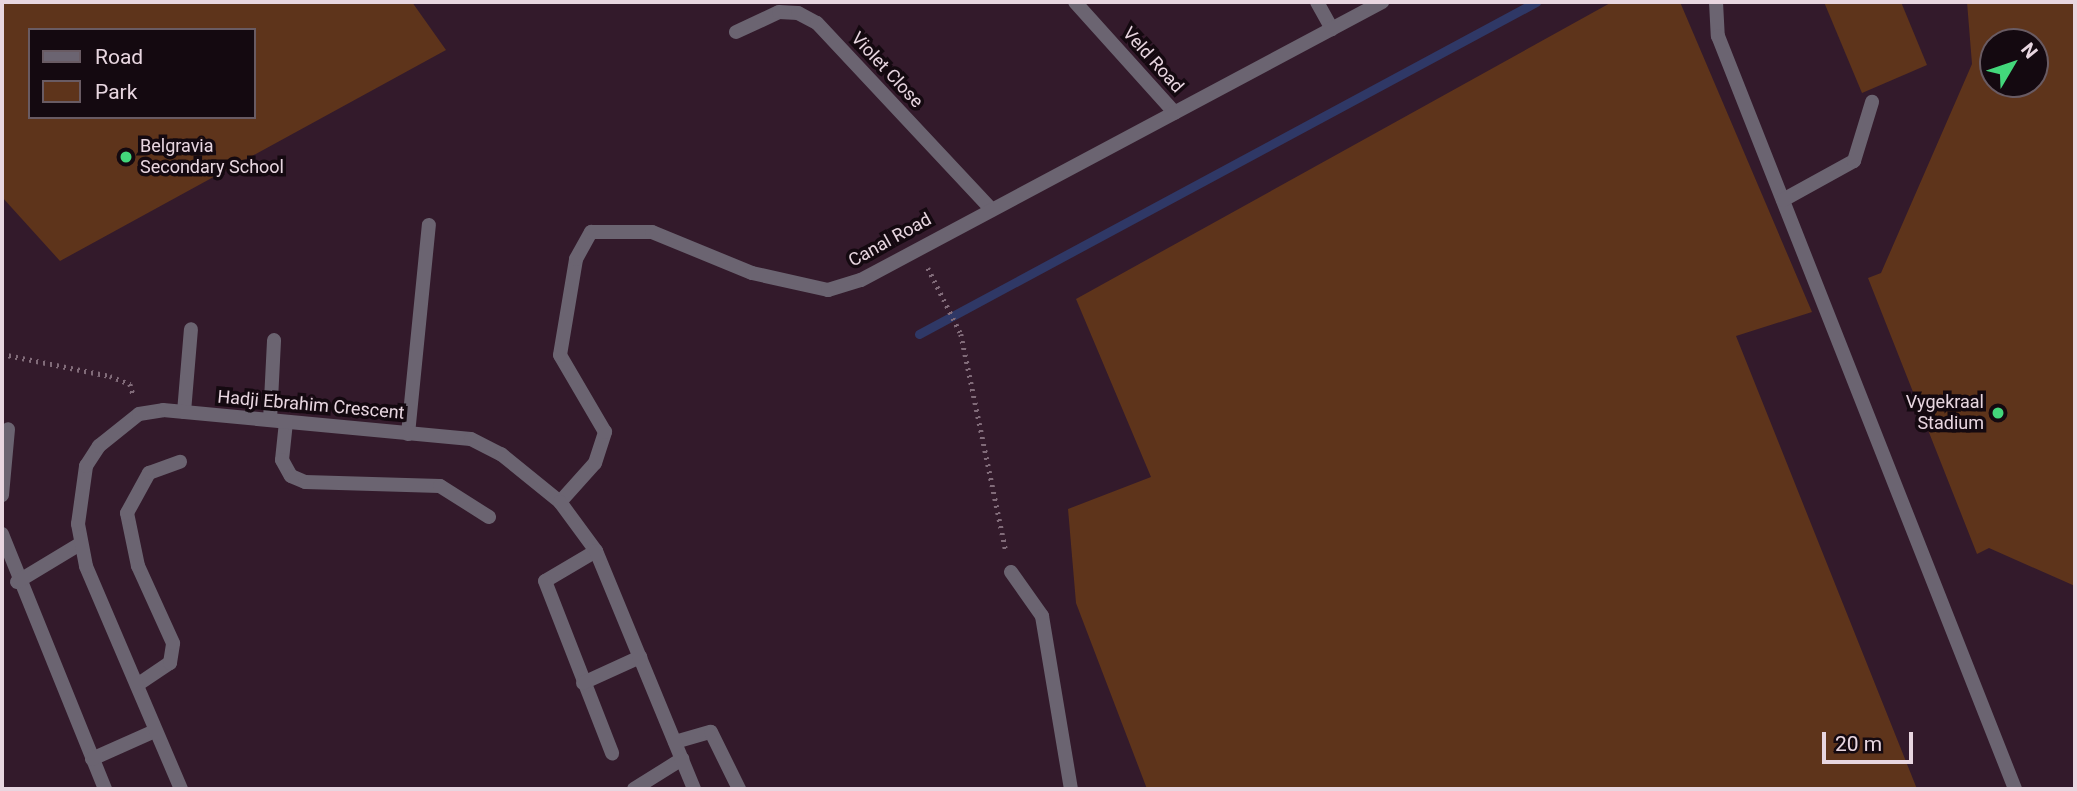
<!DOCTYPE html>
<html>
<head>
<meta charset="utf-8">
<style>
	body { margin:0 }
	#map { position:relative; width:2077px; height:791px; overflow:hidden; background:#331a2b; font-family:Roboto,sans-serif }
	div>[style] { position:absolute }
	.green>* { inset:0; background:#5e341b }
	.stream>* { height:9px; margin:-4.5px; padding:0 4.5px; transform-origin:4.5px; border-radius:4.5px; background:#2f3866 }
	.path>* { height:4.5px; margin-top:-2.25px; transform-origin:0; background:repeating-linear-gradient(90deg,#816b79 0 2px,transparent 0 7px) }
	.service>* { height:14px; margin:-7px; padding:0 7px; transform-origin:7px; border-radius:7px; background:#6b6471 }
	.minor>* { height:14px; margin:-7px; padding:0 7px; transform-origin:7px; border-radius:7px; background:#6b6471 }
	.dots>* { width:19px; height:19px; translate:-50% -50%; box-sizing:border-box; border:4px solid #140910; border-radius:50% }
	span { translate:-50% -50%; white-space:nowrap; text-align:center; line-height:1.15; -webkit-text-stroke:7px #140910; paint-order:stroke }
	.street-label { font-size:18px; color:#e8d6e0 }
	.poi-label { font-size:18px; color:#e8d6e0 }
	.left { translate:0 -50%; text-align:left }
	.right { translate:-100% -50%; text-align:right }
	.frame { position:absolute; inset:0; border:4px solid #e8d6e0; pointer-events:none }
	.legend { position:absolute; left:28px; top:28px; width:228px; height:91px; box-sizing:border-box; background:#140910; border:2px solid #695b63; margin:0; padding:9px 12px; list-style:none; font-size:21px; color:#e8d6e0 }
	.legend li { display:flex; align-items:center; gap:14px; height:35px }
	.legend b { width:35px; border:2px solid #695b63 }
	.north { position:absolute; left:1979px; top:28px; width:70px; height:70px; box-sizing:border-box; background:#140910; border:2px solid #695b63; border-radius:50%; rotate:51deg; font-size:19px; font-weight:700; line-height:28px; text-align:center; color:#e8d6e0 }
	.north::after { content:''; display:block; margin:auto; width:24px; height:32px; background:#43d77b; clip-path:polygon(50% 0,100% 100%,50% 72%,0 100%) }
	.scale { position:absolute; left:1822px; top:732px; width:91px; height:32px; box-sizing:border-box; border:4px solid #e8d6e0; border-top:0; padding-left:9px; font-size:21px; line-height:24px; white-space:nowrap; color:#e8d6e0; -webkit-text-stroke:5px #140910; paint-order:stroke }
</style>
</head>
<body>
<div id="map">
	<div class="green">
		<i style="clip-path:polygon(evenodd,2px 2px,412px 2px,446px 50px,60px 261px,2px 197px,2px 2px,30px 30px,254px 30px,254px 117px,30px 117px,30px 30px)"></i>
		<i style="clip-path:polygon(1612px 2px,1680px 2px,1812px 312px,1736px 336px,1917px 789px,1147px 789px,1076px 603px,1068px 509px,1151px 477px,1076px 299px)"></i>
		<i style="clip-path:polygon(1824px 2px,1901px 2px,1927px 65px,1862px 93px)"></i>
		<i style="clip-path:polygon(evenodd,1967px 2px,2075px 2px,2075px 586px,1989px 548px,1977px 554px,1868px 278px,1881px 273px,1972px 64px,1967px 2px,2035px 42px,2035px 84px,1993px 84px,1993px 42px,2035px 42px)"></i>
	</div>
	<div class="stream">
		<i style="left:919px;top:334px;width:701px;rotate:-28.28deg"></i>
	</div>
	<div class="path">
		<i style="left:928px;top:268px;width:74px;rotate:63.4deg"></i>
		<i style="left:961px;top:334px;width:222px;rotate:78.3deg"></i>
		<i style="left:2px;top:354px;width:110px;rotate:11.5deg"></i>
		<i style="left:110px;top:376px;width:22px;rotate:22deg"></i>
		<i style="left:130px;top:384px;width:10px;rotate:73deg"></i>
	</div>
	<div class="service">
		<i style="left:1716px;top:2px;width:34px;rotate:87deg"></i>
		<i style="left:1718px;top:36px;width:809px;rotate:68.47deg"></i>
		<i style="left:1783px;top:200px;width:81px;rotate:-28.8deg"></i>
		<i style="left:1854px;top:161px;width:62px;rotate:-73deg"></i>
		<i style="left:184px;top:412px;width:83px;rotate:-85.2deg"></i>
		<i style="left:270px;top:420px;width:80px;rotate:-87.1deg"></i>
		<i style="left:286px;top:422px;width:38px;rotate:96deg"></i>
		<i style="left:282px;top:460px;width:18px;rotate:61deg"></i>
		<i style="left:291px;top:476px;width:15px;rotate:23deg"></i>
		<i style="left:305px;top:482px;width:135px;rotate:1.7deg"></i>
		<i style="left:440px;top:486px;width:58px;rotate:32.3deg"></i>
		<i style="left:408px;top:434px;width:210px;rotate:-84.3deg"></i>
		<i style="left:2px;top:495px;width:66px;rotate:-84.8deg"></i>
		<i style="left:2px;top:534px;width:275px;rotate:68deg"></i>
		<i style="left:596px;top:551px;width:59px;rotate:149.5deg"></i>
		<i style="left:545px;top:581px;width:185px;rotate:68.7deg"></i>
		<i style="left:1011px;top:572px;width:54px;rotate:54.8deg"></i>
		<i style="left:1042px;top:616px;width:175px;rotate:80.5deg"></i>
		<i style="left:17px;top:582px;width:74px;rotate:-31.1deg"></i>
		<i style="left:583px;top:683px;width:63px;rotate:-24.5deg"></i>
		<i style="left:137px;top:685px;width:40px;rotate:-34deg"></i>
		<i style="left:170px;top:663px;width:20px;rotate:-81deg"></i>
		<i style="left:173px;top:643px;width:85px;rotate:-114.4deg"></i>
		<i style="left:138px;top:566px;width:54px;rotate:-101.7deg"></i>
		<i style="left:127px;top:513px;width:46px;rotate:-61.2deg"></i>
		<i style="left:149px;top:473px;width:33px;rotate:-20deg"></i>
		<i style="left:675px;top:742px;width:37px;rotate:-16deg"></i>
		<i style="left:711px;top:732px;width:64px;rotate:63.8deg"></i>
		<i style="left:92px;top:759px;width:69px;rotate:-24deg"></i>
		<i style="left:634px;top:789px;width:57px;rotate:-32deg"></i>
	</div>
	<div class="minor">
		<i style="left:1075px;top:2px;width:149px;rotate:48deg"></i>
		<i style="left:1317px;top:2px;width:31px;rotate:61deg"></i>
		<i style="left:736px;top:32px;width:47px;rotate:-24.9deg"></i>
		<i style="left:779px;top:12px;width:19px;rotate:3deg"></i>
		<i style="left:798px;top:13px;width:21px;rotate:28deg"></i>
		<i style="left:817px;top:23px;width:252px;rotate:46.9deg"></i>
		<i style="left:560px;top:502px;width:52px;rotate:-48.1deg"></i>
		<i style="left:595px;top:463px;width:33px;rotate:-72deg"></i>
		<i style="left:605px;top:432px;width:89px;rotate:-120.3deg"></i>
		<i style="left:560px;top:355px;width:97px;rotate:-80.5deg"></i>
		<i style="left:576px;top:259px;width:31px;rotate:-61deg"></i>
		<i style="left:591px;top:232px;width:61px"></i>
		<i style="left:652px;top:232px;width:108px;rotate:22.3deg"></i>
		<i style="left:752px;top:273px;width:78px;rotate:12.6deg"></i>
		<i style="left:828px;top:290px;width:34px;rotate:-17deg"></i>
		<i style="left:861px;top:280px;width:591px;rotate:-28.08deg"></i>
		<i style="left:181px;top:789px;width:242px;rotate:-113.1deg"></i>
		<i style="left:86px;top:566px;width:43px;rotate:-100.8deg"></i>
		<i style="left:78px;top:524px;width:59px;rotate:-82.1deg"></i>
		<i style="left:86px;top:466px;width:24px;rotate:-57deg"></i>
		<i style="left:99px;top:446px;width:51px;rotate:-38.7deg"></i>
		<i style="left:139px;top:414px;width:24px;rotate:-9deg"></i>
		<i style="left:163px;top:410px;width:309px;rotate:5.4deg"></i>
		<i style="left:471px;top:439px;width:34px;rotate:27deg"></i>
		<i style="left:501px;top:454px;width:76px;rotate:39.1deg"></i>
		<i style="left:560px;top:502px;width:61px;rotate:53.7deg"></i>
		<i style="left:596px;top:551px;width:257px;rotate:67.6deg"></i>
	</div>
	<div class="dots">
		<i style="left:126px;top:157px;background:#43d77b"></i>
		<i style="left:1998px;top:413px;background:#43d77b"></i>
	</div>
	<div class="street-label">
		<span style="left:1153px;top:60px;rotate:48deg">Veld Road</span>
		<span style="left:887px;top:70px;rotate:47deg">Violet Close</span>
		<span style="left:890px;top:240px;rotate:-29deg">Canal Road</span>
		<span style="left:311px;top:405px;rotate:5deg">Hadji Ebrahim Crescent</span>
	</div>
	<div class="poi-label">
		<span class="left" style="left:140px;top:157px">Belgravia<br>Secondary School</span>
		<span class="right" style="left:1984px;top:413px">Vygekraal<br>Stadium</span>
	</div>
	<div class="frame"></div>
	<ul class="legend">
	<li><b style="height:9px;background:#6b6471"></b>Road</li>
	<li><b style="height:19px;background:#5e341b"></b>Park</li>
	</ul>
	<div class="north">N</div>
	<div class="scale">20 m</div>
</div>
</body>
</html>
